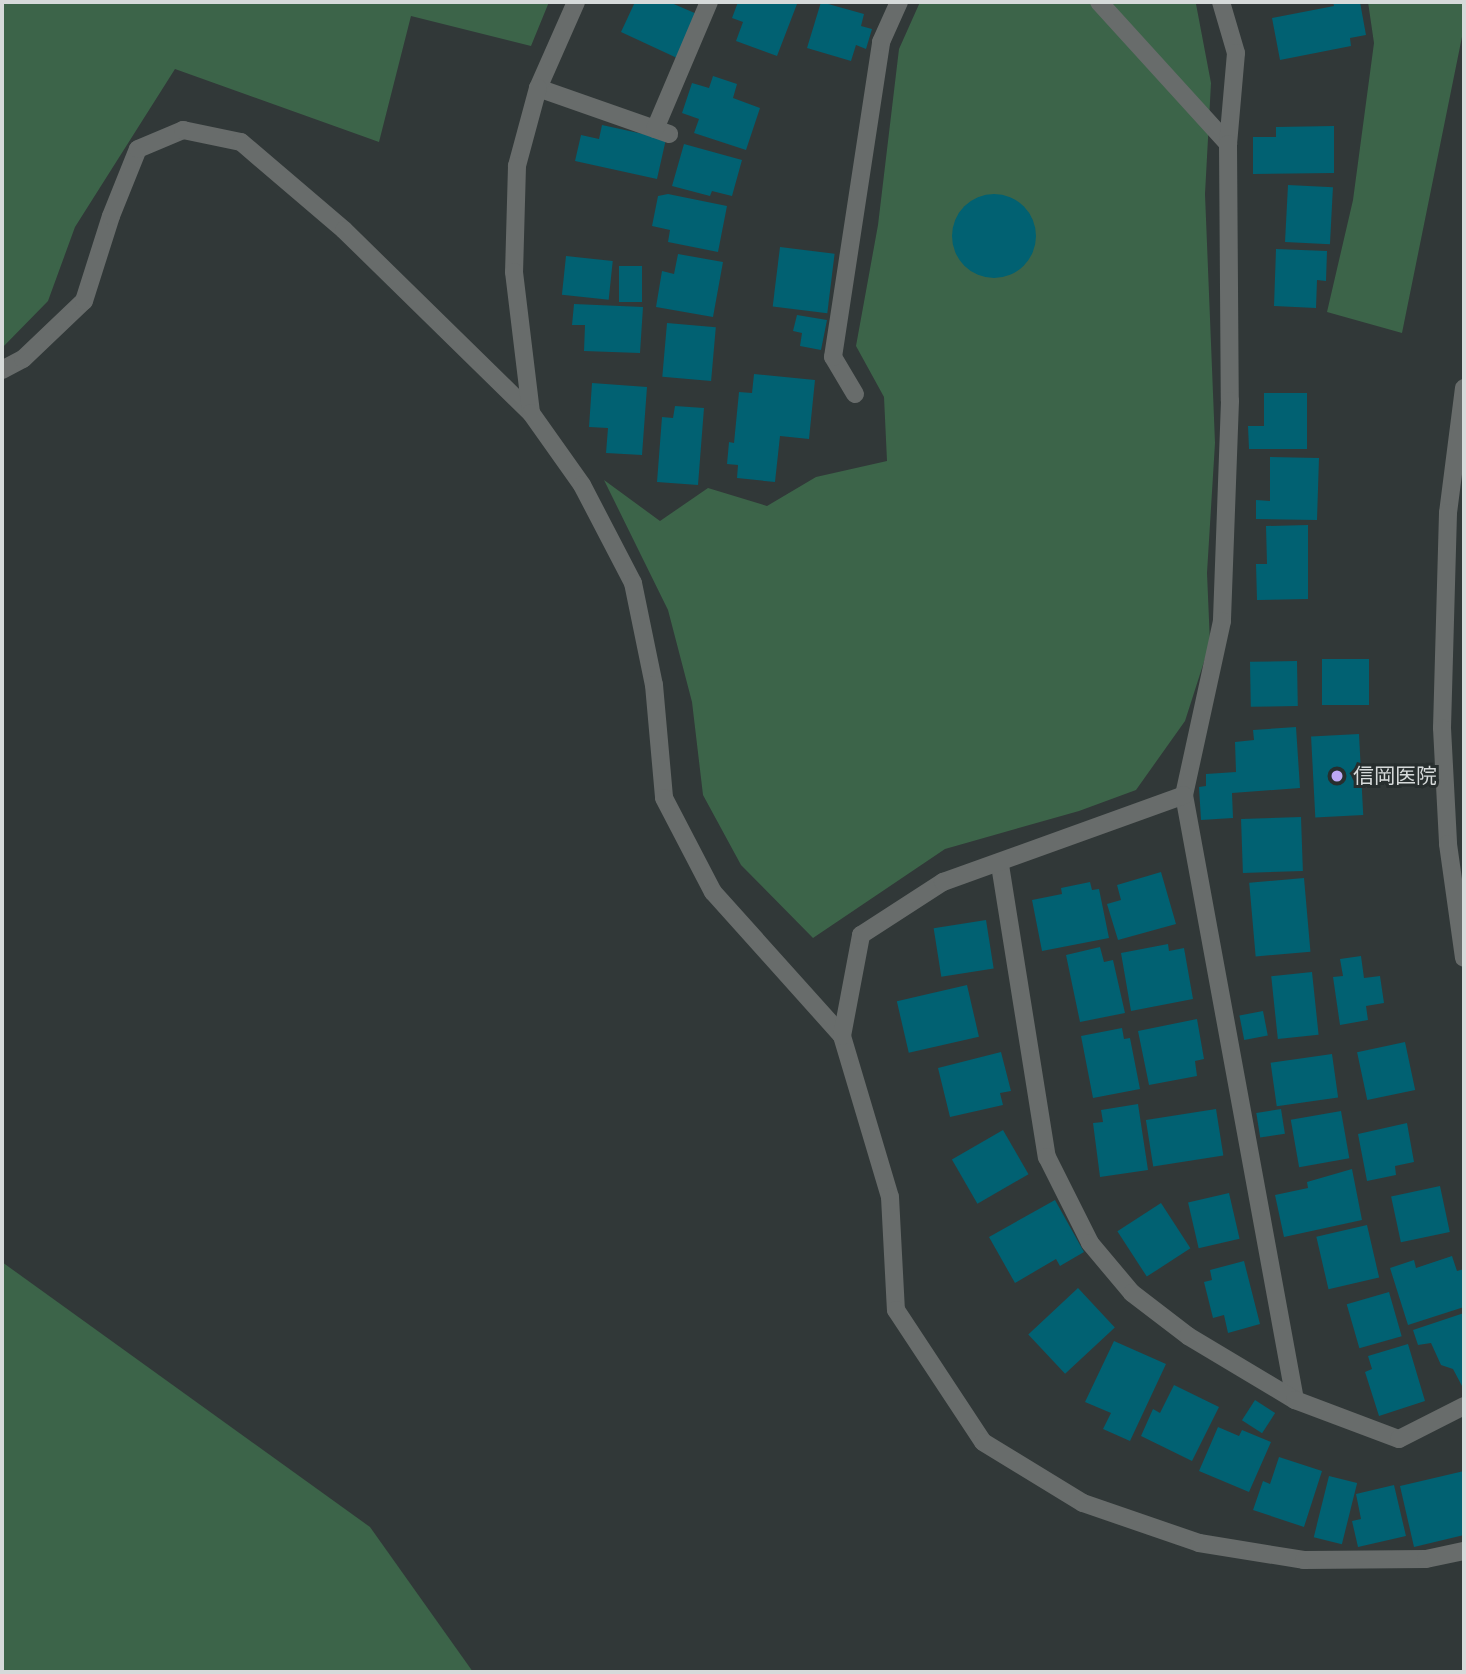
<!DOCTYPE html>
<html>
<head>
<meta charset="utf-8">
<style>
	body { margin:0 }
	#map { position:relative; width:1466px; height:1674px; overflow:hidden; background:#313838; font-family:"Libre Baskerville","Noto Sans JP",serif }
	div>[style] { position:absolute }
	.green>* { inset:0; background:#3c6449 }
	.building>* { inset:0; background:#016172; transform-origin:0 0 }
	.round { border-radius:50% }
	.service>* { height:18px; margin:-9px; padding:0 9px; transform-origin:9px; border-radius:9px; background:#686c6b }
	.minor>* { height:18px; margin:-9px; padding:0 9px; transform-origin:9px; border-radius:9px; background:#686c6b }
	.tertiary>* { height:18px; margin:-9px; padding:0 9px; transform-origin:9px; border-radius:9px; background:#686c6b }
	.dots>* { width:19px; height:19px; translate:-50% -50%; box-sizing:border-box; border:4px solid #272e2e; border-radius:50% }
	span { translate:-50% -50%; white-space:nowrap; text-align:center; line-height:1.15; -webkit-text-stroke:6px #272e2e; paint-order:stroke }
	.poi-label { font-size:21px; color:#d6dada }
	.left { translate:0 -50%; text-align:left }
	.frame { position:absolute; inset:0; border:4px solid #d6dada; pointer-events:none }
</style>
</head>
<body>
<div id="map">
	<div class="green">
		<i style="clip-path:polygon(2px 2px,549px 2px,531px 46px,411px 16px,379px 142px,175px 69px,75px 227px,48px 301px,2px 348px)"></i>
		<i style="clip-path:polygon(920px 2px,1196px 4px,1211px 83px,1205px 194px,1215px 443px,1207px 573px,1210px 643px,1185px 721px,1136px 790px,1079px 811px,945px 849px,813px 938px,741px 865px,703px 795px,692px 702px,668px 610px,604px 480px,660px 521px,708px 488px,767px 506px,816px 477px,887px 461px,884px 397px,856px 346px,878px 225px,899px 49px)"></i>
		<i style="clip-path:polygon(1368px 2px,1464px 2px,1464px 27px,1402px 333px,1327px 312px,1353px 200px,1374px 43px)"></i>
		<i style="clip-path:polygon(2px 1262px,370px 1527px,473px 1672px,2px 1672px)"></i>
	</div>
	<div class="building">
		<i style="clip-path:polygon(635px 2px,669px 2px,697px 14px,677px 58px,621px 32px)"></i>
		<i style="clip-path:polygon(738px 2px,797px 4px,777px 56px,736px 41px,743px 22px,732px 18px)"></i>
		<i style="clip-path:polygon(821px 2px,864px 14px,861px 26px,872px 29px,866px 49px,856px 45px,851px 61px,807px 48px)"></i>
		<i style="clip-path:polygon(1333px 2px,1360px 2px,1366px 35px,1350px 38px,1351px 46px,1280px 60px,1272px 18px,1334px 6px)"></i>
		<i style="clip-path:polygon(713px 76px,737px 84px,733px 98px,760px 108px,746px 150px,694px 133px,699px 119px,682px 113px,692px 83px,709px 88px)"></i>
		<i style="clip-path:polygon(602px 125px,666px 139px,657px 179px,575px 161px,581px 135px,599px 139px)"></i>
		<i style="clip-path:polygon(1334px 126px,1334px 173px,1253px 174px,1253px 137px,1276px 137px,1276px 127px)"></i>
		<i style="clip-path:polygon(684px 144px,742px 160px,732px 196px,712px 191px,710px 196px,672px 186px)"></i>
		<i style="left:1288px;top:185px;width:45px;height:57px;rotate:3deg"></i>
		<i class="round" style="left:952px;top:194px;width:84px;height:84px"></i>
		<i style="clip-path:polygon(668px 194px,727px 206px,718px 252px,668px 242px,670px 230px,652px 226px,658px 196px)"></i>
		<i style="left:780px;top:247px;width:55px;height:60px;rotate:7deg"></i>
		<i style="clip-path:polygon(1276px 249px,1327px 251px,1326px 281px,1317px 280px,1316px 308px,1274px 306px)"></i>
		<i style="clip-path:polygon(678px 254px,723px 262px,713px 317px,656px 307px,662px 271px,674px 274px)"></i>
		<i style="left:566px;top:256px;width:47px;height:39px;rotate:6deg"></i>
		<i style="left:619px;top:266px;width:23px;height:36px"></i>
		<i style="clip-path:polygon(574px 304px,643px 307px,640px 353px,584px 351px,585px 325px,572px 325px)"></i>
		<i style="clip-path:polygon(797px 315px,827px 320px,821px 350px,800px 346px,802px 333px,793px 331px)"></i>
		<i style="left:667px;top:323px;width:49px;height:54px;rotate:5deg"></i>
		<i style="clip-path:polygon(754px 374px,815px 380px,809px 439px,780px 436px,775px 482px,737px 478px,738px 465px,727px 464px,729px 442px,734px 443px,739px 392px,752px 393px)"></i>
		<i style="clip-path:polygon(592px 383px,647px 387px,642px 455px,606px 453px,608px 428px,589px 427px)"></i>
		<i style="clip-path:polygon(1264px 393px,1307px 393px,1307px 449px,1249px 449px,1248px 426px,1264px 426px)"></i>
		<i style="clip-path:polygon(675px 406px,704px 408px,698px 485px,657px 482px,662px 417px,673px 418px)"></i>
		<i style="clip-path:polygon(1270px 457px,1319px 458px,1317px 520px,1256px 519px,1256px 500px,1270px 501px)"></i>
		<i style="clip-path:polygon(1308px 525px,1308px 599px,1257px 600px,1256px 564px,1267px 564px,1266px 526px)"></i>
		<i style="left:1322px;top:659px;width:47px;height:46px"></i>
		<i style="left:1297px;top:661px;width:45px;height:47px;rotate:89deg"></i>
		<i style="clip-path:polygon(1296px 727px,1300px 788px,1232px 793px,1233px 818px,1201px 820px,1199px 787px,1206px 786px,1206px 774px,1236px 772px,1235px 742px,1254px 740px,1253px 730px)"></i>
		<i style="left:1359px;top:734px;width:81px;height:48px;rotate:87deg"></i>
		<i style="left:1301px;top:817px;width:54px;height:60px;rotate:88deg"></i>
		<i style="clip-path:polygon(1161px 872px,1176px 924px,1118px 940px,1107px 904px,1121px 900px,1117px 885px)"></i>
		<i style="left:1304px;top:878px;width:74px;height:55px;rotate:85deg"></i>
		<i style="clip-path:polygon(1090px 882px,1092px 890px,1099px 889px,1109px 938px,1042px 951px,1032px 900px,1062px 894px,1061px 888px)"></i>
		<i style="left:986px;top:920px;width:49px;height:53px;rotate:81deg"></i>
		<i style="clip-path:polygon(1168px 944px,1169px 951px,1184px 948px,1193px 999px,1131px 1011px,1121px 953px)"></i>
		<i style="clip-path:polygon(1100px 947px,1104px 962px,1113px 960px,1125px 1013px,1080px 1022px,1066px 955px)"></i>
		<i style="clip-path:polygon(1361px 956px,1364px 978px,1380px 976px,1384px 1003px,1366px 1006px,1368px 1020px,1340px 1025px,1333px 977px,1343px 976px,1340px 959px)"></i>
		<i style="left:1312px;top:972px;width:63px;height:41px;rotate:84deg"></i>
		<i style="left:967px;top:985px;width:53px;height:72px;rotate:77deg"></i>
		<i style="left:1263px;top:1011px;width:25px;height:24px;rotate:79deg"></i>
		<i style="clip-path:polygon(1197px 1019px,1204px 1059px,1195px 1061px,1197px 1076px,1149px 1085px,1138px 1031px)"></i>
		<i style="clip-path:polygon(1122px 1028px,1124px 1039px,1130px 1038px,1140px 1089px,1093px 1098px,1081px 1036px)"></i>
		<i style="left:1405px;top:1042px;width:49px;height:49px;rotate:78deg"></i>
		<i style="clip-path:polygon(1001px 1052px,1011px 1091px,1000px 1093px,1003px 1105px,950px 1117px,938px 1068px)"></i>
		<i style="left:1332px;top:1054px;width:44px;height:62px;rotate:82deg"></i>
		<i style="clip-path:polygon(1138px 1104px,1148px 1170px,1100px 1177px,1093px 1123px,1103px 1122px,1101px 1110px)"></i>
		<i style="left:1216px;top:1109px;width:47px;height:71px;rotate:81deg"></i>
		<i style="left:1281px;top:1109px;width:25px;height:25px;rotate:81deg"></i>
		<i style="left:1341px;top:1111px;width:48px;height:51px;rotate:80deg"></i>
		<i style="clip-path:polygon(1407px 1123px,1414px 1162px,1395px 1166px,1396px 1175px,1367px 1181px,1358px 1134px)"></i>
		<i style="left:1003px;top:1130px;width:51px;height:59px;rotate:60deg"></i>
		<i style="clip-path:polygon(1352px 1169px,1362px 1220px,1284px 1237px,1275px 1195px,1308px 1188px,1307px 1182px)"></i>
		<i style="left:1440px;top:1186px;width:47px;height:50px;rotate:78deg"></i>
		<i style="left:1229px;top:1193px;width:47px;height:42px;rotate:77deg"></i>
		<i style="clip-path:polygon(1055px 1200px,1084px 1252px,1060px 1266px,1056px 1259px,1015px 1283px,989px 1237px)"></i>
		<i style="left:1161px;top:1203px;width:54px;height:52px;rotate:57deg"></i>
		<i style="left:1367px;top:1225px;width:54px;height:52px;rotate:77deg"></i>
		<i style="clip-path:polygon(1452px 1256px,1457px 1271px,1464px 1269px,1464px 1307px,1408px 1325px,1390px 1268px,1414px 1260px,1416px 1268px)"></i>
		<i style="clip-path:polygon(1244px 1261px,1260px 1324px,1228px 1333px,1224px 1315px,1213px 1318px,1204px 1282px,1212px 1280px,1210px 1270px)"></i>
		<i style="left:1078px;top:1288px;width:54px;height:68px;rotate:47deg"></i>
		<i style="left:1389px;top:1292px;width:46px;height:44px;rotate:74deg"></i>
		<i style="clip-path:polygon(1464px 1313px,1464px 1385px,1462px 1386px,1453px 1369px,1441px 1365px,1431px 1343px,1418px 1345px,1413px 1330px)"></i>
		<i style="clip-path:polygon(1114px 1341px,1166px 1364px,1130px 1441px,1103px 1429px,1111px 1413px,1085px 1402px)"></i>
		<i style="clip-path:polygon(1408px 1344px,1425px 1401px,1379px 1416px,1365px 1372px,1372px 1369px,1368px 1356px)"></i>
		<i style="clip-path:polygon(1174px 1385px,1219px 1407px,1192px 1461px,1141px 1436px,1153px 1409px,1160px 1413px)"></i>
		<i style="left:1255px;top:1400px;width:24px;height:24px;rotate:33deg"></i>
		<i style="clip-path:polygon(1218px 1427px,1239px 1436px,1242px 1430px,1271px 1442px,1249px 1492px,1199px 1471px)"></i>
		<i style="clip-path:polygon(1279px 1457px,1322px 1471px,1304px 1527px,1253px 1510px,1263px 1481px,1270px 1484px)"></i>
		<i style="clip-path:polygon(1464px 1471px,1464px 1535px,1414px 1547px,1400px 1486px)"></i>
		<i style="left:1329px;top:1476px;width:29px;height:63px;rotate:14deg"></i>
		<i style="clip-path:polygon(1394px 1485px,1406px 1536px,1358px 1547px,1352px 1521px,1361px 1519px,1356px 1494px)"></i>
	</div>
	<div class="service">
		<i style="left:538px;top:88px;width:139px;rotate:19.3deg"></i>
		<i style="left:655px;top:129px;width:138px;rotate:-67deg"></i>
		<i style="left:2px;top:370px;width:24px;rotate:-28deg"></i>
		<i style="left:23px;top:359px;width:84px;rotate:-43.6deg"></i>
		<i style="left:84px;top:301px;width:89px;rotate:-72.4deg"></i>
		<i style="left:111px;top:216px;width:72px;rotate:-68.1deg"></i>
		<i style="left:138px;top:149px;width:49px;rotate:-22.9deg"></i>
		<i style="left:183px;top:130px;width:59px;rotate:11.7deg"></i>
		<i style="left:241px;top:142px;width:135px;rotate:40.5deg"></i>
		<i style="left:344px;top:230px;width:262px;rotate:44.4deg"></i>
	</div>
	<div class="minor">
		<i style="left:576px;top:2px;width:94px;rotate:113.8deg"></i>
		<i style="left:538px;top:88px;width:81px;rotate:105.1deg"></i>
		<i style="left:517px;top:166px;width:106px;rotate:91.6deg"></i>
		<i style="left:514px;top:272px;width:142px;rotate:83.1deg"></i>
		<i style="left:531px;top:413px;width:88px;rotate:54.7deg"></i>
		<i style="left:582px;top:485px;width:110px;rotate:62.5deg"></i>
		<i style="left:633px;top:583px;width:104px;rotate:78.4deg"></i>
		<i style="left:654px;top:685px;width:113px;rotate:84.9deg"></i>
		<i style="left:664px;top:798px;width:106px;rotate:62.5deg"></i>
		<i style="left:713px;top:892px;width:193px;rotate:48.1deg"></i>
		<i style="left:842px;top:1036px;width:168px;rotate:73.4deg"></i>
		<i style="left:890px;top:1197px;width:113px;rotate:87deg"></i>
		<i style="left:896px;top:1310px;width:158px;rotate:56.6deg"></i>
		<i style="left:983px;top:1442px;width:117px;rotate:31.4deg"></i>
		<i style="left:1083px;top:1503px;width:123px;rotate:19deg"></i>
		<i style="left:1199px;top:1543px;width:106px;rotate:9.2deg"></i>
		<i style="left:1304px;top:1560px;width:122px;rotate:-0.5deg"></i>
		<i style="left:1426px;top:1559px;width:39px;rotate:-12deg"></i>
		<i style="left:1099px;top:2px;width:192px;rotate:47.7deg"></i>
		<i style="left:1221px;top:2px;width:53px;rotate:73.6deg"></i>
		<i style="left:1236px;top:53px;width:91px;rotate:95deg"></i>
		<i style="left:1228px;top:144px;width:257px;rotate:89.6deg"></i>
		<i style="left:1230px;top:401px;width:220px;rotate:92.1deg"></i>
		<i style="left:1222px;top:621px;width:178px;rotate:102.3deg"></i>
		<i style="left:1184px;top:795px;width:615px;rotate:79.6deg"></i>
		<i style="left:855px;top:394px;width:43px;rotate:-120.7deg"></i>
		<i style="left:833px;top:357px;width:319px;rotate:-81.3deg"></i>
		<i style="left:881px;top:42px;width:44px;rotate:-65.8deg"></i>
		<i style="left:1000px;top:865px;width:296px;rotate:80.9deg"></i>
		<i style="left:1047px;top:1157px;width:96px;rotate:63.4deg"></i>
		<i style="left:1090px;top:1243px;width:65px;rotate:50deg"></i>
		<i style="left:1132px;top:1293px;width:71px;rotate:37.5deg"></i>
		<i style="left:1188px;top:1336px;width:125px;rotate:30.9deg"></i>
		<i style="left:1295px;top:1400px;width:111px;rotate:20.6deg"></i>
		<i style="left:1399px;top:1439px;width:73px;rotate:-26.9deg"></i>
		<i style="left:842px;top:1036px;width:103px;rotate:-79.3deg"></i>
		<i style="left:861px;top:935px;width:98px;rotate:-32.9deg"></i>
		<i style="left:943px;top:882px;width:256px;rotate:-19.8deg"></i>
	</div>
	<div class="tertiary">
		<i style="left:1464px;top:388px;width:126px;rotate:97.3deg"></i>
		<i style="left:1448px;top:513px;width:215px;rotate:91.6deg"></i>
		<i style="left:1442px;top:728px;width:116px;rotate:87deg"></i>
		<i style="left:1448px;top:844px;width:115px;rotate:82deg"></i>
	</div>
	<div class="dots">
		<i style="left:1337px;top:776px;background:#bda9f5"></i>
	</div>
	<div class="poi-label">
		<span class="left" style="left:1353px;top:776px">信岡医院</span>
	</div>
	<div class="frame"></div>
</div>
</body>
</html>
